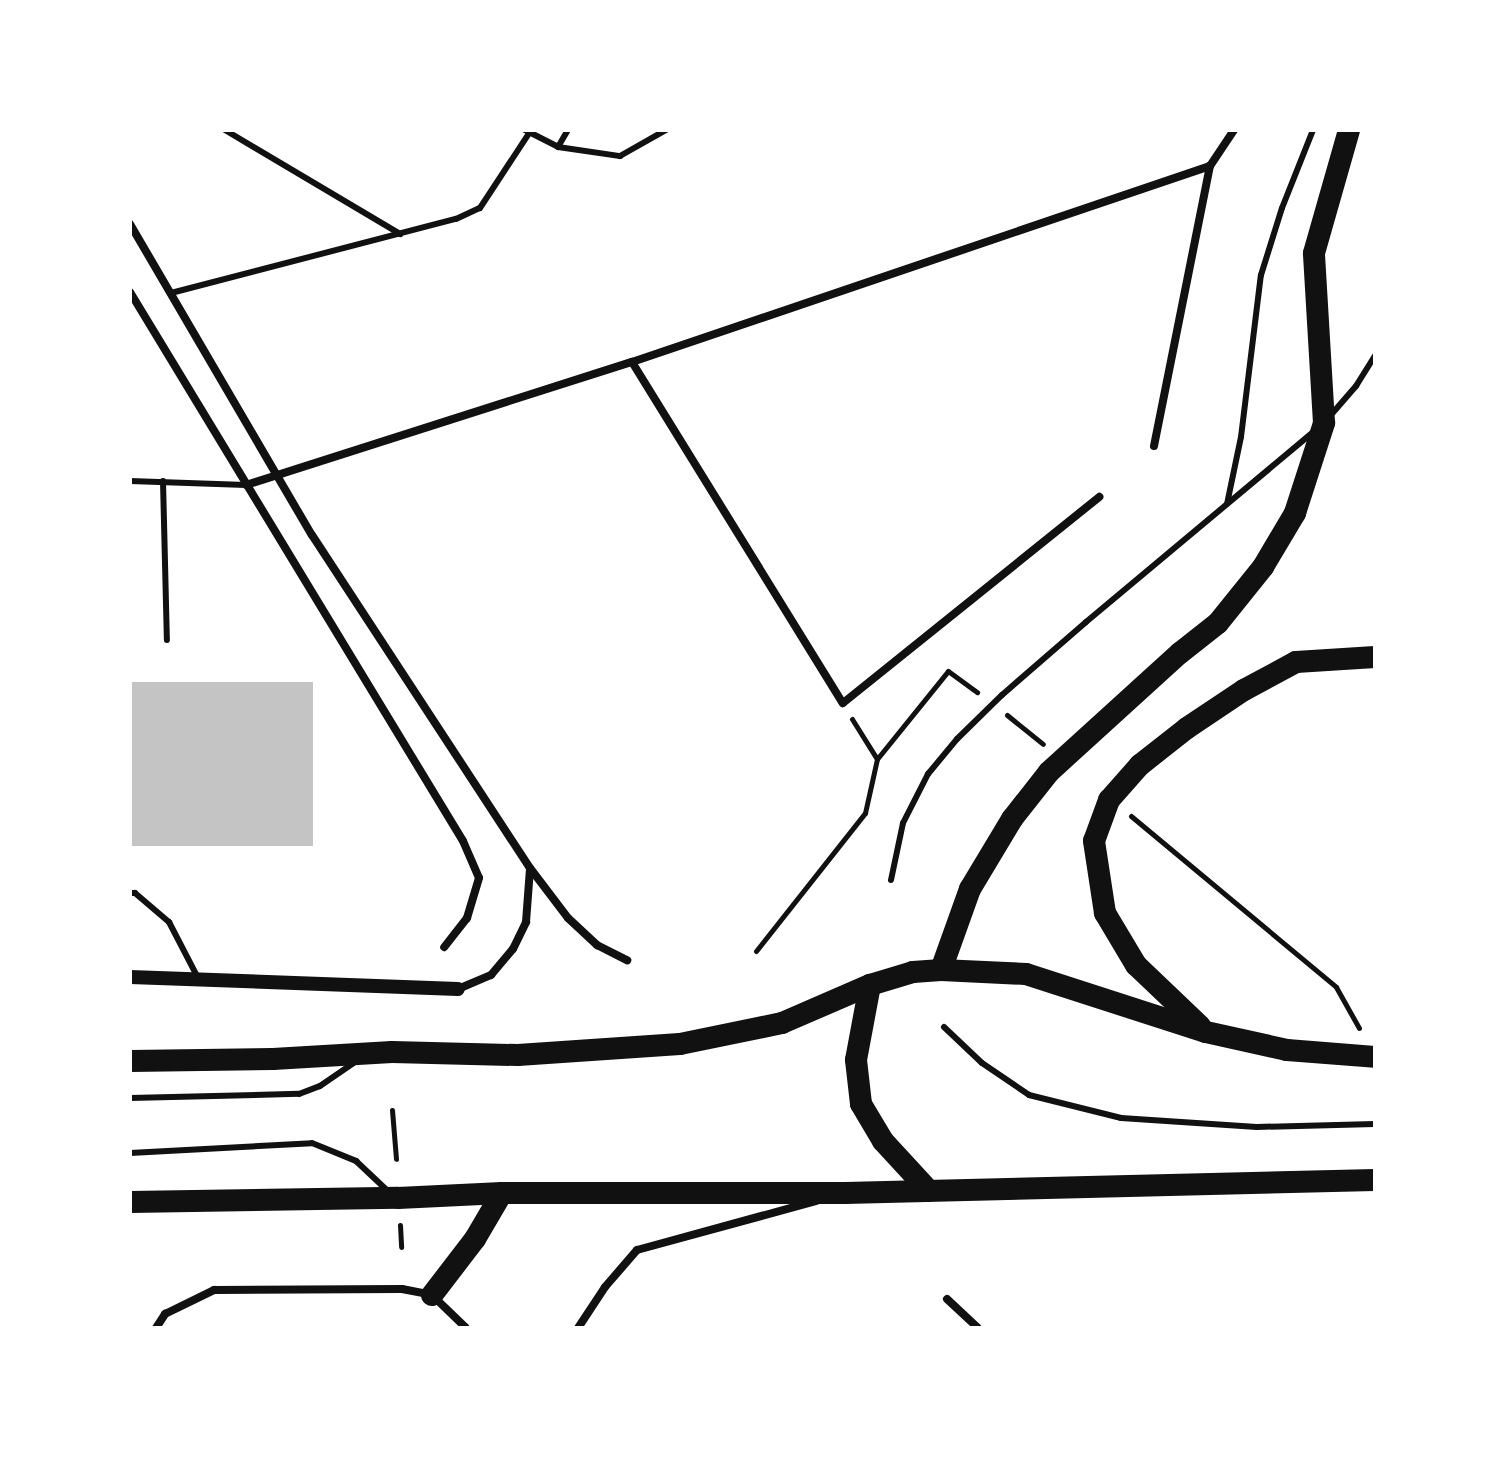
<!DOCTYPE html>
<html>
<head>
<meta charset="utf-8">
<style>
	body { margin:0 }
	#map { position:relative; width:1505px; height:1458px; overflow:hidden; background:#fff; font-family:"DejaVu Sans",sans-serif }
	div>[style] { position:absolute }
	.building>* { inset:0; background:#c4c4c4; transform-origin:0 0 }
	.path>* { height:5px; margin:-2.5px; padding:0 2.5px; transform-origin:2.5px; border-radius:2.5px; background:#111 }
	.service>* { height:6px; margin:-3px; padding:0 3px; transform-origin:3px; border-radius:3px; background:#111 }
	.minor>* { height:8px; margin:-4px; padding:0 4px; transform-origin:4px; border-radius:4px; background:#111 }
	.tertiary>* { height:14px; margin:-7px; padding:0 7px; transform-origin:7px; border-radius:7px; background:#111 }
	.trunk>* { height:22px; margin:-11px; padding:0 11px; transform-origin:11px; border-radius:11px; background:#111 }
	span { translate:-50% -50%; white-space:nowrap; text-align:center; line-height:1.15; -webkit-text-stroke:6px #fff; paint-order:stroke }
	.frame { position:absolute; inset:0; border:132px solid #fff; pointer-events:none }
</style>
</head>
<body>
<div id="map">
	<div class="building">
		<i style="left:132px;top:682px;width:181px;height:164px"></i>
	</div>
	<div class="path">
		<i style="left:1007px;top:715px;width:46px;rotate:38.9deg"></i>
		<i style="left:852px;top:719px;width:47px;rotate:58deg"></i>
		<i style="left:1131px;top:816px;width:267px;rotate:39.8deg"></i>
		<i style="left:1336px;top:987px;width:47px;rotate:60.7deg"></i>
		<i style="left:756px;top:951px;width:176px;rotate:-51.7deg"></i>
		<i style="left:865px;top:813px;width:55px;rotate:-77.5deg"></i>
		<i style="left:877px;top:759px;width:113px;rotate:-51.1deg"></i>
		<i style="left:948px;top:671px;width:36px;rotate:36deg"></i>
		<i style="left:392px;top:1110px;width:49px;rotate:85.3deg"></i>
		<i style="left:400px;top:1225px;width:22px;rotate:87deg"></i>
	</div>
	<div class="service">
		<i style="left:225px;top:130px;width:204px;rotate:30.7deg"></i>
		<i style="left:525px;top:130px;width:37px;rotate:27deg"></i>
		<i style="left:558px;top:147px;width:63px;rotate:8.3deg"></i>
		<i style="left:620px;top:156px;width:53px;rotate:-29.5deg"></i>
		<i style="left:558px;top:147px;width:20px;rotate:-60deg"></i>
		<i style="left:171px;top:293px;width:294px;rotate:-14.6deg"></i>
		<i style="left:456px;top:219px;width:26px;rotate:-25deg"></i>
		<i style="left:480px;top:208px;width:91px;rotate:-56.7deg"></i>
		<i style="left:1330px;top:416px;width:40px;rotate:-49deg"></i>
		<i style="left:1356px;top:386px;width:36px;rotate:-58deg"></i>
		<i style="left:130px;top:481px;width:116px;rotate:2deg"></i>
		<i style="left:163px;top:481px;width:159px;rotate:88.6deg"></i>
		<i style="left:1227px;top:504px;width:68px;rotate:-78.2deg"></i>
		<i style="left:1241px;top:437px;width:163px;rotate:-83deg"></i>
		<i style="left:1261px;top:275px;width:70px;rotate:-72.6deg"></i>
		<i style="left:1282px;top:208px;width:84px;rotate:-68.3deg"></i>
		<i style="left:891px;top:880px;width:58px;rotate:-78.1deg"></i>
		<i style="left:903px;top:823px;width:55px;rotate:-63deg"></i>
		<i style="left:928px;top:774px;width:45px;rotate:-50.4deg"></i>
		<i style="left:957px;top:739px;width:63px;rotate:-44.4deg"></i>
		<i style="left:1002px;top:695px;width:111px;rotate:-41deg"></i>
		<i style="left:1086px;top:622px;width:296px;rotate:-39.9deg"></i>
		<i style="left:130px;top:893px;width:5px"></i>
		<i style="left:135px;top:893px;width:45px;rotate:40.5deg"></i>
		<i style="left:169px;top:922px;width:59px;rotate:62.6deg"></i>
		<i style="left:944px;top:1027px;width:52px;rotate:43.5deg"></i>
		<i style="left:982px;top:1063px;width:57px;rotate:34.2deg"></i>
		<i style="left:1029px;top:1095px;width:95px;rotate:14deg"></i>
		<i style="left:1121px;top:1118px;width:136px;rotate:3.8deg"></i>
		<i style="left:1257px;top:1127px;width:118px;rotate:-1.5deg"></i>
		<i style="left:130px;top:1098px;width:169px;rotate:-1.4deg"></i>
		<i style="left:299px;top:1094px;width:22px;rotate:-21deg"></i>
		<i style="left:320px;top:1086px;width:42px;rotate:-34.4deg"></i>
		<i style="left:130px;top:1153px;width:182px;rotate:-3.1deg"></i>
		<i style="left:312px;top:1143px;width:48px;rotate:22.2deg"></i>
		<i style="left:356px;top:1161px;width:47px;rotate:43.3deg"></i>
	</div>
	<div class="minor">
		<i style="left:130px;top:224px;width:360px;rotate:59.7deg"></i>
		<i style="left:312px;top:535px;width:398px;rotate:56.8deg"></i>
		<i style="left:530px;top:868px;width:63px;rotate:52.8deg"></i>
		<i style="left:568px;top:918px;width:40px;rotate:43deg"></i>
		<i style="left:597px;top:945px;width:34px;rotate:27deg"></i>
		<i style="left:130px;top:292px;width:642px;rotate:58.76deg"></i>
		<i style="left:463px;top:841px;width:40px;rotate:66.6deg"></i>
		<i style="left:479px;top:878px;width:42px;rotate:106.7deg"></i>
		<i style="left:467px;top:918px;width:37px;rotate:128deg"></i>
		<i style="left:632px;top:362px;width:401px;rotate:58.3deg"></i>
		<i style="left:843px;top:703px;width:329px;rotate:-38.8deg"></i>
		<i style="left:1154px;top:446px;width:286px;rotate:-78.7deg"></i>
		<i style="left:1210px;top:166px;width:43px;rotate:-56.3deg"></i>
		<i style="left:246px;top:485px;width:405px;rotate:-17.7deg"></i>
		<i style="left:632px;top:362px;width:610px;rotate:-18.73deg"></i>
		<i style="left:458px;top:989px;width:36px;rotate:-23deg"></i>
		<i style="left:491px;top:975px;width:34px;rotate:-50deg"></i>
		<i style="left:513px;top:949px;width:30px;rotate:-64deg"></i>
		<i style="left:526px;top:922px;width:53px;rotate:-85.7deg"></i>
		<i style="left:947px;top:1299px;width:42px;rotate:43.1deg"></i>
		<i style="left:156px;top:1328px;width:17px;rotate:-57deg"></i>
		<i style="left:165px;top:1314px;width:55px;rotate:-26.1deg"></i>
		<i style="left:214px;top:1290px;width:188px;rotate:-0.3deg"></i>
		<i style="left:402px;top:1289px;width:31px;rotate:11deg"></i>
		<i style="left:432px;top:1295px;width:47px;rotate:44.1deg"></i>
		<i style="left:578px;top:1328px;width:49px;rotate:-56.6deg"></i>
		<i style="left:605px;top:1287px;width:49px;rotate:-49.1deg"></i>
		<i style="left:637px;top:1250px;width:186px;rotate:-15.3deg"></i>
	</div>
	<div class="tertiary">
		<i style="left:130px;top:977px;width:328px;rotate:2.1deg"></i>
	</div>
	<div class="trunk">
		<i style="left:941px;top:970px;width:86px;rotate:-70.3deg"></i>
		<i style="left:970px;top:889px;width:82px;rotate:-59deg"></i>
		<i style="left:1012px;top:819px;width:60px;rotate:-51.8deg"></i>
		<i style="left:1049px;top:772px;width:177px;rotate:-42.3deg"></i>
		<i style="left:1180px;top:653px;width:48px;rotate:-38.3deg"></i>
		<i style="left:1218px;top:623px;width:72px;rotate:-51.2deg"></i>
		<i style="left:1263px;top:567px;width:63px;rotate:-59.3deg"></i>
		<i style="left:1295px;top:513px;width:95px;rotate:-72.1deg"></i>
		<i style="left:1324px;top:423px;width:170px;rotate:-93.4deg"></i>
		<i style="left:1314px;top:253px;width:128px;rotate:-74.1deg"></i>
		<i style="left:870px;top:985px;width:76px;rotate:100.6deg"></i>
		<i style="left:856px;top:1060px;width:44px;rotate:83.5deg"></i>
		<i style="left:861px;top:1104px;width:43px;rotate:59.3deg"></i>
		<i style="left:883px;top:1141px;width:68px;rotate:47.4deg"></i>
		<i style="left:1200px;top:1026px;width:88px;rotate:-136.4deg"></i>
		<i style="left:1136px;top:965px;width:61px;rotate:-120.8deg"></i>
		<i style="left:1105px;top:913px;width:73px;rotate:-98.7deg"></i>
		<i style="left:1094px;top:841px;width:44px;rotate:-69.9deg"></i>
		<i style="left:1109px;top:800px;width:47px;rotate:-48.5deg"></i>
		<i style="left:1140px;top:765px;width:60px;rotate:-38.2deg"></i>
		<i style="left:1187px;top:728px;width:69px;rotate:-33.7deg"></i>
		<i style="left:1244px;top:690px;width:59px;rotate:-28.3deg"></i>
		<i style="left:1296px;top:662px;width:79px;rotate:-3.6deg"></i>
		<i style="left:130px;top:1061px;width:143px;rotate:-0.8deg"></i>
		<i style="left:273px;top:1059px;width:119px;rotate:-3.4deg"></i>
		<i style="left:392px;top:1052px;width:126px;rotate:1.4deg"></i>
		<i style="left:518px;top:1055px;width:162px;rotate:-3.9deg"></i>
		<i style="left:680px;top:1044px;width:104px;rotate:-11.6deg"></i>
		<i style="left:782px;top:1023px;width:96px;rotate:-23.4deg"></i>
		<i style="left:870px;top:985px;width:45px;rotate:-16.8deg"></i>
		<i style="left:913px;top:972px;width:28px;rotate:-4deg"></i>
		<i style="left:941px;top:970px;width:85px;rotate:2.7deg"></i>
		<i style="left:1026px;top:974px;width:189px;rotate:17.9deg"></i>
		<i style="left:1206px;top:1032px;width:83px;rotate:12.5deg"></i>
		<i style="left:1287px;top:1050px;width:88px;rotate:4.5deg"></i>
		<i style="left:130px;top:1202px;width:268px;rotate:-0.9deg"></i>
		<i style="left:398px;top:1198px;width:104px;rotate:-2.8deg"></i>
		<i style="left:502px;top:1193px;width:343px"></i>
		<i style="left:845px;top:1193px;width:530px;rotate:-1.41deg"></i>
		<i style="left:432px;top:1295px;width:71px;rotate:-52.5deg"></i>
		<i style="left:475px;top:1239px;width:53px;rotate:-59.6deg"></i>
	</div>
	<div class="frame"></div>
</div>
</body>
</html>
